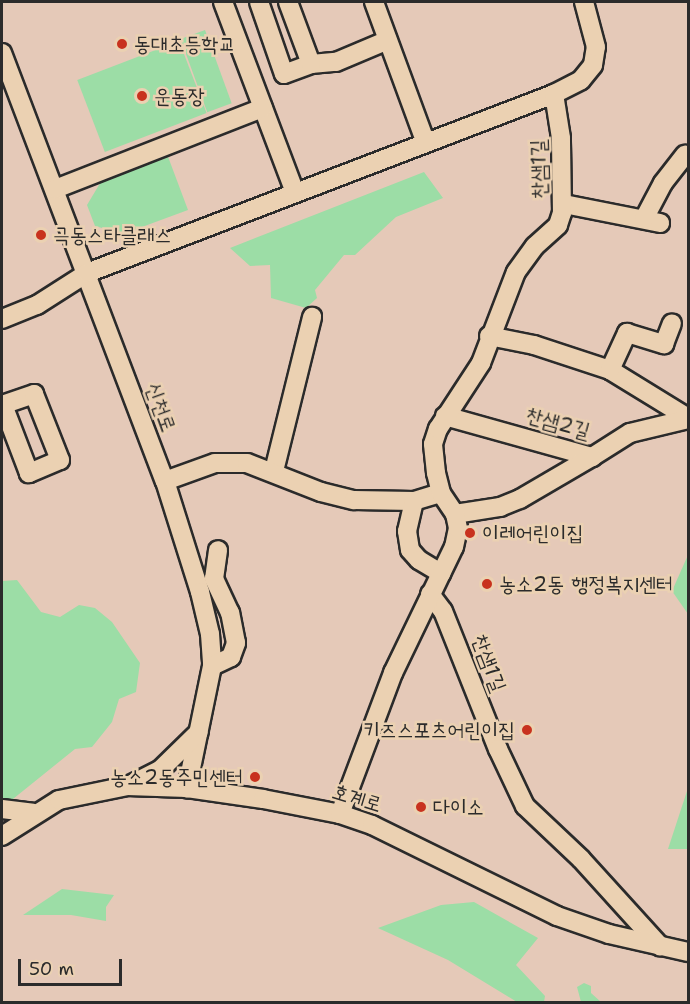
<!DOCTYPE html>
<html>
<head>
<meta charset="utf-8">
<style>
	body { margin:0 }
	#map { position:relative; width:690px; height:1004px; overflow:hidden; background:#e5c9b8; font-family:"Shantell Sans","Poor Story",sans-serif }
	div>[style] { position:absolute }
	.green>* { inset:0; background:#9cdda6; transform-origin:0 0 }
	.roads { filter:drop-shadow(2px 0 #2b2b2b) drop-shadow(-2px 0 #2b2b2b) drop-shadow(0 2px #2b2b2b) drop-shadow(0 -2px #2b2b2b) }
	.minor>* { height:18px; margin:-9px; padding:0 9px; transform-origin:9px; border-radius:9px; background:#ebd1b2 }
	.dots>* { width:16px; height:16px; translate:-50% -50%; box-sizing:border-box; border:3px solid #ebd1b2; border-radius:50% }
	span { translate:-50% -50%; white-space:nowrap; text-align:center; line-height:1.15; -webkit-text-stroke:5px #ebd1b2; paint-order:stroke }
	.poi-label { font-size:21px; color:#2b2b2b }
	.left { translate:0 -50%; text-align:left }
	.right { translate:-100% -50%; text-align:right }
	.street-label { font-size:21px; color:#2b2b2b }
	.frame { position:absolute; inset:0; border:3px solid #2b2b2b; pointer-events:none }
	.scale { position:absolute; left:18px; top:959px; width:104px; height:27px; box-sizing:border-box; border:3px solid #2b2b2b; border-top:0; padding-left:8px; font-size:18px; line-height:21px; white-space:nowrap; color:#2b2b2b; -webkit-text-stroke:4px #ebd1b2; paint-order:stroke }
</style>
</head>
<body>
<div id="map">
	<div class="green">
		<i style="left:205px;top:30px;width:78px;height:26px;rotate:70deg"></i>
		<i style="left:179px;top:41px;width:77px;height:109px;rotate:69deg"></i>
		<i style="clip-path:polygon(167px 154px,188px 210px,123px 234px,95px 226px,87px 205px,102px 180px)"></i>
		<i style="clip-path:polygon(424px 172px,443px 198px,396px 217px,355px 255px,344px 255px,315px 290px,317px 298px,306px 308px,271px 298px,270px 265px,250px 266px,230px 248px)"></i>
		<i style="clip-path:polygon(688px 555px,688px 614px,672px 591px)"></i>
		<i style="clip-path:polygon(17px 580px,41px 612px,60px 617px,79px 605px,95px 608px,112px 622px,140px 663px,136px 692px,119px 699px,112px 722px,92px 747px,75px 749px,8px 803px,2px 803px,2px 581px)"></i>
		<i style="clip-path:polygon(688px 788px,688px 849px,668px 849px)"></i>
		<i style="clip-path:polygon(62px 889px,114px 895px,106px 907px,106px 921px,71px 915px,23px 915px)"></i>
		<i style="clip-path:polygon(474px 902px,538px 938px,516px 965px,545px 996px,544px 1002px,517px 1002px,448px 960px,378px 928px,441px 905px)"></i>
		<i style="clip-path:polygon(584px 983px,591px 986px,591px 993px,601px 1002px,581px 1002px,577px 987px)"></i>
	</div>
	<div class="roads">
		<div class="minor">
			<i style="left:223px;top:2px;width:204px;rotate:69.3deg"></i>
			<i style="left:259px;top:2px;width:76px;rotate:70.9deg"></i>
			<i style="left:284px;top:74px;width:29px;rotate:-20deg"></i>
			<i style="left:311px;top:64px;width:25px;rotate:-5deg"></i>
			<i style="left:336px;top:62px;width:56px;rotate:-22.9deg"></i>
			<i style="left:288px;top:2px;width:66px;rotate:69.6deg"></i>
			<i style="left:374px;top:2px;width:150px;rotate:69.8deg"></i>
			<i style="left:2px;top:53px;width:458px;rotate:69.2deg"></i>
			<i style="left:165px;top:481px;width:116px;rotate:72.5deg"></i>
			<i style="left:200px;top:592px;width:43px;rotate:76.6deg"></i>
			<i style="left:210px;top:634px;width:32px;rotate:86deg"></i>
			<i style="left:212px;top:666px;width:125px;rotate:101.6deg"></i>
			<i style="left:55px;top:189px;width:223px;rotate:-21.3deg"></i>
			<i style="left:564px;top:204px;width:98px;rotate:11.2deg"></i>
			<i style="left:644px;top:219px;width:41px;rotate:-62.2deg"></i>
			<i style="left:663px;top:183px;width:36px;rotate:-52deg"></i>
			<i style="left:2px;top:319px;width:38px;rotate:-22deg"></i>
			<i style="left:37px;top:305px;width:59px;rotate:-32.6deg"></i>
			<i style="left:87px;top:273px;width:500px;rotate:-20.97deg"></i>
			<i style="left:554px;top:94px;width:30px;rotate:-27deg"></i>
			<i style="left:581px;top:80px;width:19px;rotate:-51deg"></i>
			<i style="left:593px;top:65px;width:18px;rotate:-81deg"></i>
			<i style="left:596px;top:47px;width:47px;rotate:-104.9deg"></i>
			<i style="left:489px;top:336px;width:46px;rotate:11.3deg"></i>
			<i style="left:534px;top:345px;width:80px;rotate:18.2deg"></i>
			<i style="left:610px;top:370px;width:92px;rotate:31.6deg"></i>
			<i style="left:610px;top:370px;width:41px;rotate:-65.3deg"></i>
			<i style="left:627px;top:333px;width:39px;rotate:17deg"></i>
			<i style="left:664px;top:344px;width:22px;rotate:-69deg"></i>
			<i style="left:2px;top:405px;width:34px;rotate:-19deg"></i>
			<i style="left:34px;top:394px;width:71px;rotate:68.5deg"></i>
			<i style="left:60px;top:460px;width:34px;rotate:157deg"></i>
			<i style="left:29px;top:473px;width:73px;rotate:-110.9deg"></i>
			<i style="left:445px;top:416px;width:153px;rotate:15.6deg"></i>
			<i style="left:592px;top:457px;width:45px;rotate:-32.3deg"></i>
			<i style="left:630px;top:433px;width:60px;rotate:-13.6deg"></i>
			<i style="left:274px;top:471px;width:159px;rotate:-76.1deg"></i>
			<i style="left:165px;top:481px;width:53px;rotate:-19.8deg"></i>
			<i style="left:215px;top:463px;width:32px"></i>
			<i style="left:247px;top:463px;width:79px;rotate:21.4deg"></i>
			<i style="left:321px;top:492px;width:34px;rotate:14deg"></i>
			<i style="left:354px;top:500px;width:60px;rotate:1deg"></i>
			<i style="left:414px;top:501px;width:28px;rotate:-17deg"></i>
			<i style="left:414px;top:501px;width:31px;rotate:103deg"></i>
			<i style="left:407px;top:531px;width:19px;rotate:81deg"></i>
			<i style="left:410px;top:550px;width:13px;rotate:48deg"></i>
			<i style="left:419px;top:560px;width:26px;rotate:31deg"></i>
			<i style="left:455px;top:514px;width:46px;rotate:-8.8deg"></i>
			<i style="left:500px;top:507px;width:22px;rotate:-22deg"></i>
			<i style="left:520px;top:499px;width:83px;rotate:-30.3deg"></i>
			<i style="left:430px;top:594px;width:21px;rotate:53deg"></i>
			<i style="left:443px;top:611px;width:149px;rotate:68.3deg"></i>
			<i style="left:498px;top:749px;width:63px;rotate:64.7deg"></i>
			<i style="left:525px;top:806px;width:77px;rotate:43.4deg"></i>
			<i style="left:581px;top:859px;width:118px;rotate:47.8deg"></i>
			<i style="left:212px;top:666px;width:21px;rotate:-25deg"></i>
			<i style="left:231px;top:657px;width:15px;rotate:-70deg"></i>
			<i style="left:236px;top:643px;width:31px;rotate:-101deg"></i>
			<i style="left:230px;top:613px;width:38px;rotate:-115deg"></i>
			<i style="left:214px;top:579px;width:29px;rotate:-82deg"></i>
			<i style="left:128px;top:786px;width:36px;rotate:-27deg"></i>
			<i style="left:160px;top:770px;width:54px;rotate:-44.3deg"></i>
			<i style="left:2px;top:809px;width:31px;rotate:7deg"></i>
			<i style="left:340px;top:814px;width:151px;rotate:-69.4deg"></i>
			<i style="left:393px;top:673px;width:140px;rotate:-64.2deg"></i>
			<i style="left:454px;top:547px;width:19px;rotate:-78deg"></i>
			<i style="left:458px;top:528px;width:14px;rotate:-102deg"></i>
			<i style="left:455px;top:514px;width:25px;rotate:-124deg"></i>
			<i style="left:441px;top:493px;width:21px;rotate:-104deg"></i>
			<i style="left:436px;top:473px;width:29px;rotate:-96deg"></i>
			<i style="left:433px;top:444px;width:16px;rotate:-72deg"></i>
			<i style="left:438px;top:429px;width:79px;rotate:-56.9deg"></i>
			<i style="left:481px;top:363px;width:97px;rotate:-69deg"></i>
			<i style="left:516px;top:272px;width:32px;rotate:-54deg"></i>
			<i style="left:535px;top:246px;width:31px;rotate:-42deg"></i>
			<i style="left:558px;top:225px;width:13px;rotate:-72deg"></i>
			<i style="left:562px;top:213px;width:75px;rotate:-90.8deg"></i>
			<i style="left:561px;top:138px;width:45px;rotate:-99deg"></i>
			<i style="left:2px;top:836px;width:67px;rotate:-32.3deg"></i>
			<i style="left:59px;top:800px;width:69px;rotate:-11.6deg"></i>
			<i style="left:127px;top:786px;width:60px;rotate:1.9deg"></i>
			<i style="left:187px;top:788px;width:77px;rotate:8.2deg"></i>
			<i style="left:263px;top:799px;width:78px;rotate:11deg"></i>
			<i style="left:340px;top:814px;width:34px;rotate:19deg"></i>
			<i style="left:372px;top:825px;width:206px;rotate:26.2deg"></i>
			<i style="left:557px;top:916px;width:55px;rotate:19.1deg"></i>
			<i style="left:609px;top:934px;width:81px;rotate:12.8deg"></i>
		</div>
	</div>
	<div class="dots">
		<i style="left:122px;top:44px;background:#c8321e"></i>
		<i style="left:142px;top:96px;background:#c8321e"></i>
		<i style="left:41px;top:235px;background:#c8321e"></i>
		<i style="left:470px;top:533px;background:#c8321e"></i>
		<i style="left:487px;top:584px;background:#c8321e"></i>
		<i style="left:527px;top:730px;background:#c8321e"></i>
		<i style="left:255px;top:777px;background:#c8321e"></i>
		<i style="left:421px;top:807px;background:#c8321e"></i>
	</div>
	<div class="poi-label">
		<span class="left" style="left:134px;top:44px">동대초등학교</span>
		<span class="left" style="left:154px;top:96px">운동장</span>
		<span class="left" style="left:53px;top:235px">극동스타클래스</span>
		<span class="left" style="left:482px;top:533px">이레어린이집</span>
		<span class="left" style="left:499px;top:584px">농소2동 행정복지센터</span>
		<span class="right" style="left:515px;top:730px">키즈스포츠어린이집</span>
		<span class="right" style="left:243px;top:777px">농소2동주민센터</span>
		<span class="left" style="left:433px;top:807px">다이소</span>
	</div>
	<div class="street-label">
		<span style="left:539px;top:169px;rotate:-92deg">찬샘1길</span>
		<span style="left:161px;top:407px;rotate:70deg">신천로</span>
		<span style="left:558px;top:423px;rotate:15deg">찬샘2길</span>
		<span style="left:489px;top:663px;rotate:69deg">찬샘1길</span>
		<span style="left:357px;top:798px;rotate:17deg">호계로</span>
	</div>
	<div class="frame"></div>
	<div class="scale">50 m</div>
</div>
</body>
</html>
